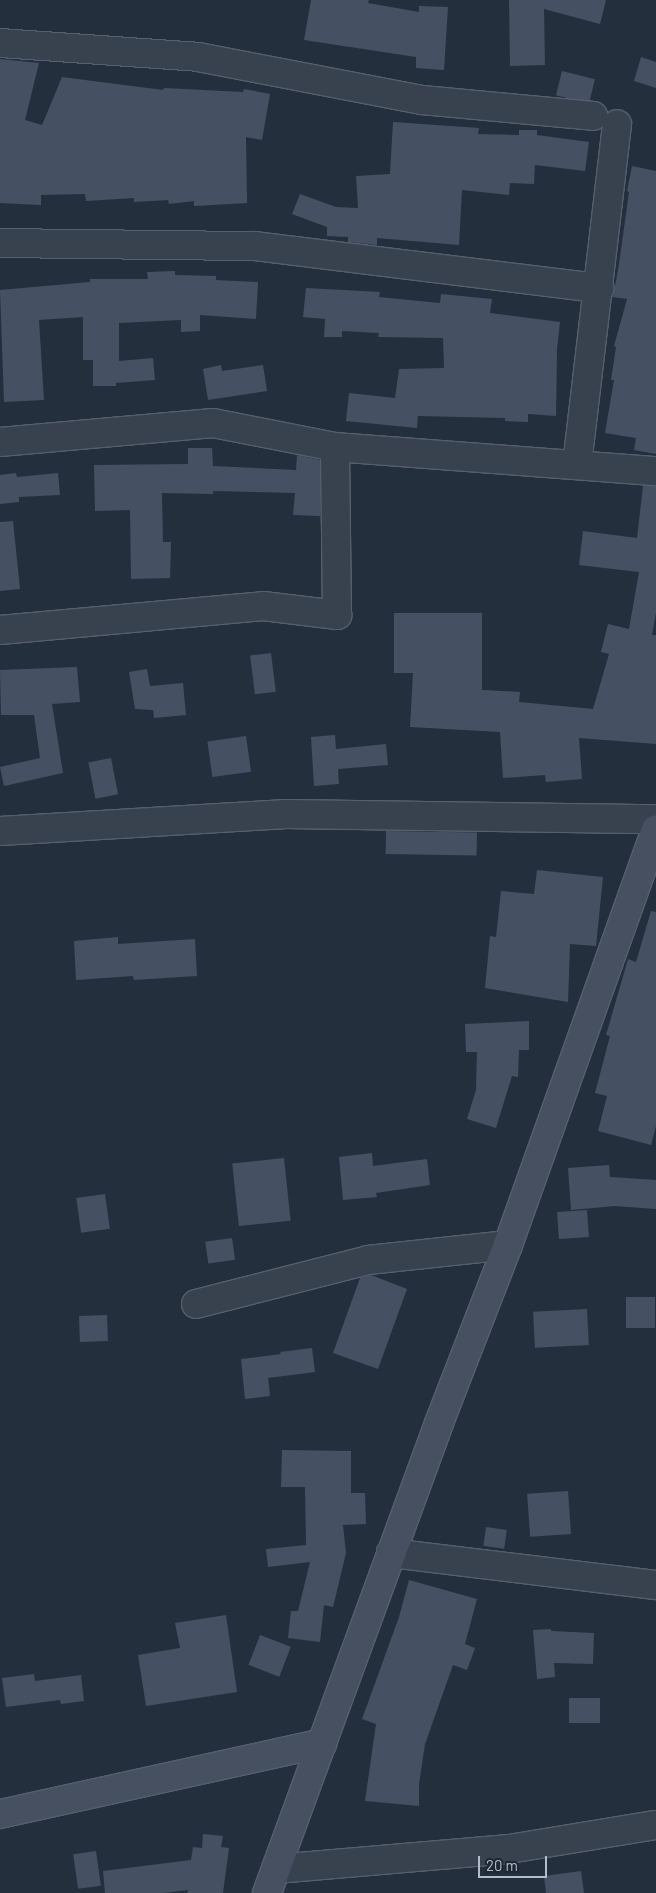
<!DOCTYPE html>
<html>
<head>
<meta charset="utf-8">
<style>
	body { margin:0 }
	#map { position:relative; width:656px; height:1893px; overflow:hidden; background:#242f3e; font-family:Barlow,sans-serif }
	div>[style] { position:absolute }
	.building>* { inset:0; background:#455162; transform-origin:0 0 }
	.roads { filter:drop-shadow(1px 0 #565f6c) drop-shadow(-1px 0 #565f6c) drop-shadow(0 1px #565f6c) drop-shadow(0 -1px #565f6c) }
	.street>* { height:28px; margin:-14px; padding:0 14px; transform-origin:14px; border-radius:14px; background:#38414e }
	.secondary>* { height:28px; margin:-14px; padding:0 14px; transform-origin:14px; border-radius:14px; background:#465061 }
	span { translate:-50% -50%; white-space:nowrap; text-align:center; line-height:1.15; -webkit-text-stroke:5px #1d2633; paint-order:stroke }
	.scale { position:absolute; left:478px; top:1856px; width:69px; height:22px; box-sizing:border-box; border:2px solid #b4bcc9; border-top:0; padding-left:6px; font-size:15px; line-height:18px; white-space:nowrap; color:#b4bcc9; -webkit-text-stroke:4px #1d2633; paint-order:stroke }
</style>
</head>
<body>
<div id="map">
	<div class="building">
		<i style="clip-path:polygon(311px 0,369px 0,368px 3px,419px 12px,419px 6px,448px 7px,444px 70px,416px 68px,416px 57px,304px 40px)"></i>
		<i style="clip-path:polygon(509px 0,606px 0,600px 24px,544px 9px,545px 65px,510px 66px)"></i>
		<i style="clip-path:polygon(641px 57px,656px 62px,656px 88px,634px 81px)"></i>
		<i style="clip-path:polygon(0 59px,39px 63px,25px 120px,42px 125px,62px 77px,163px 90px,164px 88px,243px 92px,244px 89px,270px 94px,262px 140px,246px 137px,247px 203px,194px 206px,194px 201px,169px 204px,168px 200px,134px 202px,134px 198px,86px 201px,85px 194px,41px 195px,41px 205px,0 203px)"></i>
		<i style="left:562px;top:71px;width:34px;height:25px;rotate:14deg"></i>
		<i style="clip-path:polygon(393px 122px,479px 128px,478px 134px,519px 135px,519px 130px,537px 130px,537px 135px,589px 142px,585px 171px,535px 165px,534px 184px,510px 183px,509px 195px,462px 190px,459px 245px,377px 238px,377px 245px,348px 242px,348px 237px,327px 236px,327px 227px,292px 214px,300px 194px,336px 207px,358px 208px,356px 176px,390px 174px)"></i>
		<i style="clip-path:polygon(632px 166px,656px 171px,656px 454px,634px 450px,636px 438px,605px 433px,614px 380px,611px 380px,616px 347px,614px 346px,627px 299px,613px 297px,619px 264px,629px 192px,627px 191px)"></i>
		<i style="clip-path:polygon(175px 271px,175px 275px,216px 276px,216px 280px,258px 282px,256px 319px,200px 315px,200px 331px,181px 332px,181px 320px,119px 323px,119px 361px,153px 358px,155px 380px,116px 383px,116px 386px,93px 386px,93px 360px,83px 360px,83px 317px,39px 320px,44px 400px,4px 402px,0 290px,90px 282px,90px 279px,148px 279px,147px 272px)"></i>
		<i style="clip-path:polygon(306px 288px,380px 292px,379px 297px,440px 303px,441px 294px,492px 299px,490px 313px,560px 322px,557px 349px,556px 416px,528px 414px,528px 422px,505px 421px,505px 418px,418px 416px,417px 428px,346px 421px,349px 393px,395px 398px,399px 369px,444px 368px,443px 338px,378px 337px,379px 333px,342px 331px,342px 337px,324px 337px,325px 319px,303px 317px)"></i>
		<i style="clip-path:polygon(221px 365px,222px 371px,263px 365px,267px 391px,208px 400px,203px 369px)"></i>
		<i style="clip-path:polygon(188px 448px,212px 448px,213px 466px,296px 470px,297px 455px,320px 460px,320px 516px,293px 515px,295px 493px,213px 491px,213px 494px,162px 493px,163px 542px,171px 542px,170px 578px,131px 579px,130px 510px,95px 511px,94px 465px,188px 464px)"></i>
		<i style="clip-path:polygon(16px 473px,17px 477px,58px 473px,60px 495px,19px 497px,19px 502px,0 504px,0 475px)"></i>
		<i style="clip-path:polygon(643px 486px,656px 486px,656px 613px,652px 635px,656px 635px,656px 744px,579px 738px,582px 779px,546px 782px,545px 775px,503px 778px,500px 732px,410px 727px,413px 673px,394px 673px,394px 613px,482px 613px,482px 690px,520px 692px,519px 702px,593px 709px,609px 654px,601px 652px,608px 624px,629px 629px,639px 572px,579px 565px,583px 531px,637px 538px)"></i>
		<i style="clip-path:polygon(13px 521px,20px 589px,0 591px,0 522px)"></i>
		<i style="left:271px;top:653px;width:39px;height:21px;rotate:83deg"></i>
		<i style="clip-path:polygon(77px 667px,80px 702px,52px 704px,63px 773px,4px 786px,0 767px,40px 758px,34px 715px,1px 715px,0 670px)"></i>
		<i style="clip-path:polygon(147px 669px,150px 686px,183px 683px,186px 715px,154px 718px,153px 710px,135px 709px,129px 672px)"></i>
		<i style="clip-path:polygon(335px 735px,336px 749px,386px 744px,388px 765px,338px 769px,339px 784px,314px 786px,311px 737px)"></i>
		<i style="left:246px;top:736px;width:36px;height:39px;rotate:82deg"></i>
		<i style="left:111px;top:758px;width:37px;height:23px;rotate:79deg"></i>
		<i style="left:386px;top:831px;width:91px;height:23px;rotate:1deg"></i>
		<i style="clip-path:polygon(537px 870px,603px 877px,596px 946px,570px 944px,568px 1002px,485px 988px,490px 936px,496px 937px,501px 891px,534px 894px)"></i>
		<i style="clip-path:polygon(651px 911px,656px 912px,656px 1126px,651px 1145px,598px 1131px,607px 1096px,595px 1093px,610px 1036px,606px 1035px,628px 959px,636px 962px)"></i>
		<i style="clip-path:polygon(118px 937px,118px 944px,195px 939px,197px 976px,134px 980px,133px 976px,76px 980px,74px 941px)"></i>
		<i style="clip-path:polygon(529px 1021px,529px 1050px,519px 1050px,518px 1077px,512px 1076px,496px 1128px,467px 1119px,476px 1090px,477px 1052px,466px 1052px,465px 1024px)"></i>
		<i style="clip-path:polygon(372px 1153px,373px 1166px,427px 1159px,430px 1185px,376px 1193px,377px 1197px,343px 1200px,339px 1157px)"></i>
		<i style="left:284px;top:1158px;width:63px;height:52px;rotate:84deg"></i>
		<i style="clip-path:polygon(609px 1165px,610px 1177px,656px 1180px,656px 1209px,615px 1206px,571px 1210px,568px 1168px)"></i>
		<i style="left:105px;top:1194px;width:35px;height:29px;rotate:82deg"></i>
		<i style="left:587px;top:1210px;width:27px;height:30px;rotate:86deg"></i>
		<i style="left:232px;top:1238px;width:22px;height:27px;rotate:82deg"></i>
		<i style="clip-path:polygon(371px 1275px,407px 1289px,378px 1369px,333px 1353px,360px 1278px)"></i>
		<i style="left:626px;top:1297px;width:29px;height:31px"></i>
		<i style="left:587px;top:1309px;width:36px;height:54px;rotate:87deg"></i>
		<i style="left:107px;top:1315px;width:26px;height:28px;rotate:88deg"></i>
		<i style="clip-path:polygon(312px 1348px,315px 1372px,268px 1378px,270px 1396px,245px 1399px,241px 1359px,281px 1354px,280px 1352px)"></i>
		<i style="clip-path:polygon(282px 1450px,351px 1451px,351px 1493px,365px 1493px,366px 1524px,343px 1525px,346px 1553px,333px 1607px,324px 1605px,320px 1642px,288px 1638px,291px 1611px,298px 1611px,310px 1562px,268px 1567px,266px 1549px,306px 1545px,305px 1487px,281px 1487px)"></i>
		<i style="left:568px;top:1491px;width:43px;height:41px;rotate:86deg"></i>
		<i style="left:486px;top:1527px;width:21px;height:19px;rotate:8deg"></i>
		<i style="clip-path:polygon(409px 1580px,477px 1599px,465px 1644px,475px 1648px,467px 1670px,453px 1665px,425px 1744px,419px 1784px,419px 1806px,365px 1801px,376px 1724px,362px 1719px,399px 1617px)"></i>
		<i style="clip-path:polygon(226px 1615px,237px 1692px,146px 1706px,138px 1655px,180px 1648px,175px 1623px)"></i>
		<i style="clip-path:polygon(551px 1629px,551px 1631px,594px 1633px,593px 1664px,554px 1663px,555px 1677px,537px 1679px,533px 1630px)"></i>
		<i style="left:260px;top:1635px;width:33px;height:32px;rotate:21deg"></i>
		<i style="clip-path:polygon(34px 1674px,35px 1681px,81px 1675px,84px 1701px,61px 1704px,60px 1700px,6px 1707px,2px 1678px)"></i>
		<i style="left:569px;top:1698px;width:31px;height:25px"></i>
		<i style="clip-path:polygon(203px 1834px,223px 1836px,221px 1847px,229px 1848px,223px 1893px,187px 1893px,188px 1890px,163px 1893px,105px 1893px,103px 1871px,191px 1860px,193px 1847px,202px 1848px)"></i>
		<i style="left:96px;top:1851px;width:35px;height:23px;rotate:82deg"></i>
		<i style="clip-path:polygon(581px 1871px,584px 1893px,546px 1893px,544px 1876px)"></i>
	</div>
	<div class="roads">
		<div class="street">
			<i style="left:0;top:43px;width:198px;rotate:4deg"></i>
			<i style="left:198px;top:57px;width:228px;rotate:10.9deg"></i>
			<i style="left:422px;top:100px;width:172px;rotate:5.3deg"></i>
			<i style="left:0;top:243px;width:255px;rotate:0.7deg"></i>
			<i style="left:255px;top:246px;width:347px;rotate:7deg"></i>
			<i style="left:0;top:442px;width:214px;rotate:-5.1deg"></i>
			<i style="left:213px;top:423px;width:124px;rotate:11.1deg"></i>
			<i style="left:335px;top:447px;width:322px;rotate:4.3deg"></i>
			<i style="left:577px;top:465px;width:343px;rotate:-83.3deg"></i>
			<i style="left:0;top:630px;width:264px;rotate:-5.2deg"></i>
			<i style="left:263px;top:606px;width:75px;rotate:6.9deg"></i>
			<i style="left:337px;top:615px;width:168px;rotate:-90.7deg"></i>
			<i style="left:0;top:831px;width:287px;rotate:-3.4deg"></i>
			<i style="left:286px;top:814px;width:370px;rotate:0.8deg"></i>
			<i style="left:196px;top:1304px;width:178px;rotate:-14.3deg"></i>
			<i style="left:368px;top:1260px;width:141px;rotate:-6.1deg"></i>
			<i style="left:391px;top:1553px;width:267px;rotate:6.9deg"></i>
			<i style="left:276px;top:1869px;width:234px;rotate:-4.9deg"></i>
			<i style="left:509px;top:1849px;width:149px;rotate:-9.3deg"></i>
		</div>
		<div class="secondary">
			<i style="left:0;top:1814px;width:330px;rotate:-12.4deg"></i>
			<i style="left:322px;top:1743px;width:341px;rotate:-69.9deg"></i>
			<i style="left:439px;top:1423px;width:191px;rotate:-68.8deg"></i>
			<i style="left:508px;top:1245px;width:441px;rotate:-70.4deg"></i>
			<i style="left:267px;top:1893px;width:160px;rotate:-69.9deg"></i>
		</div>
	</div>
	<div class="scale">20 m</div>
</div>
</body>
</html>
